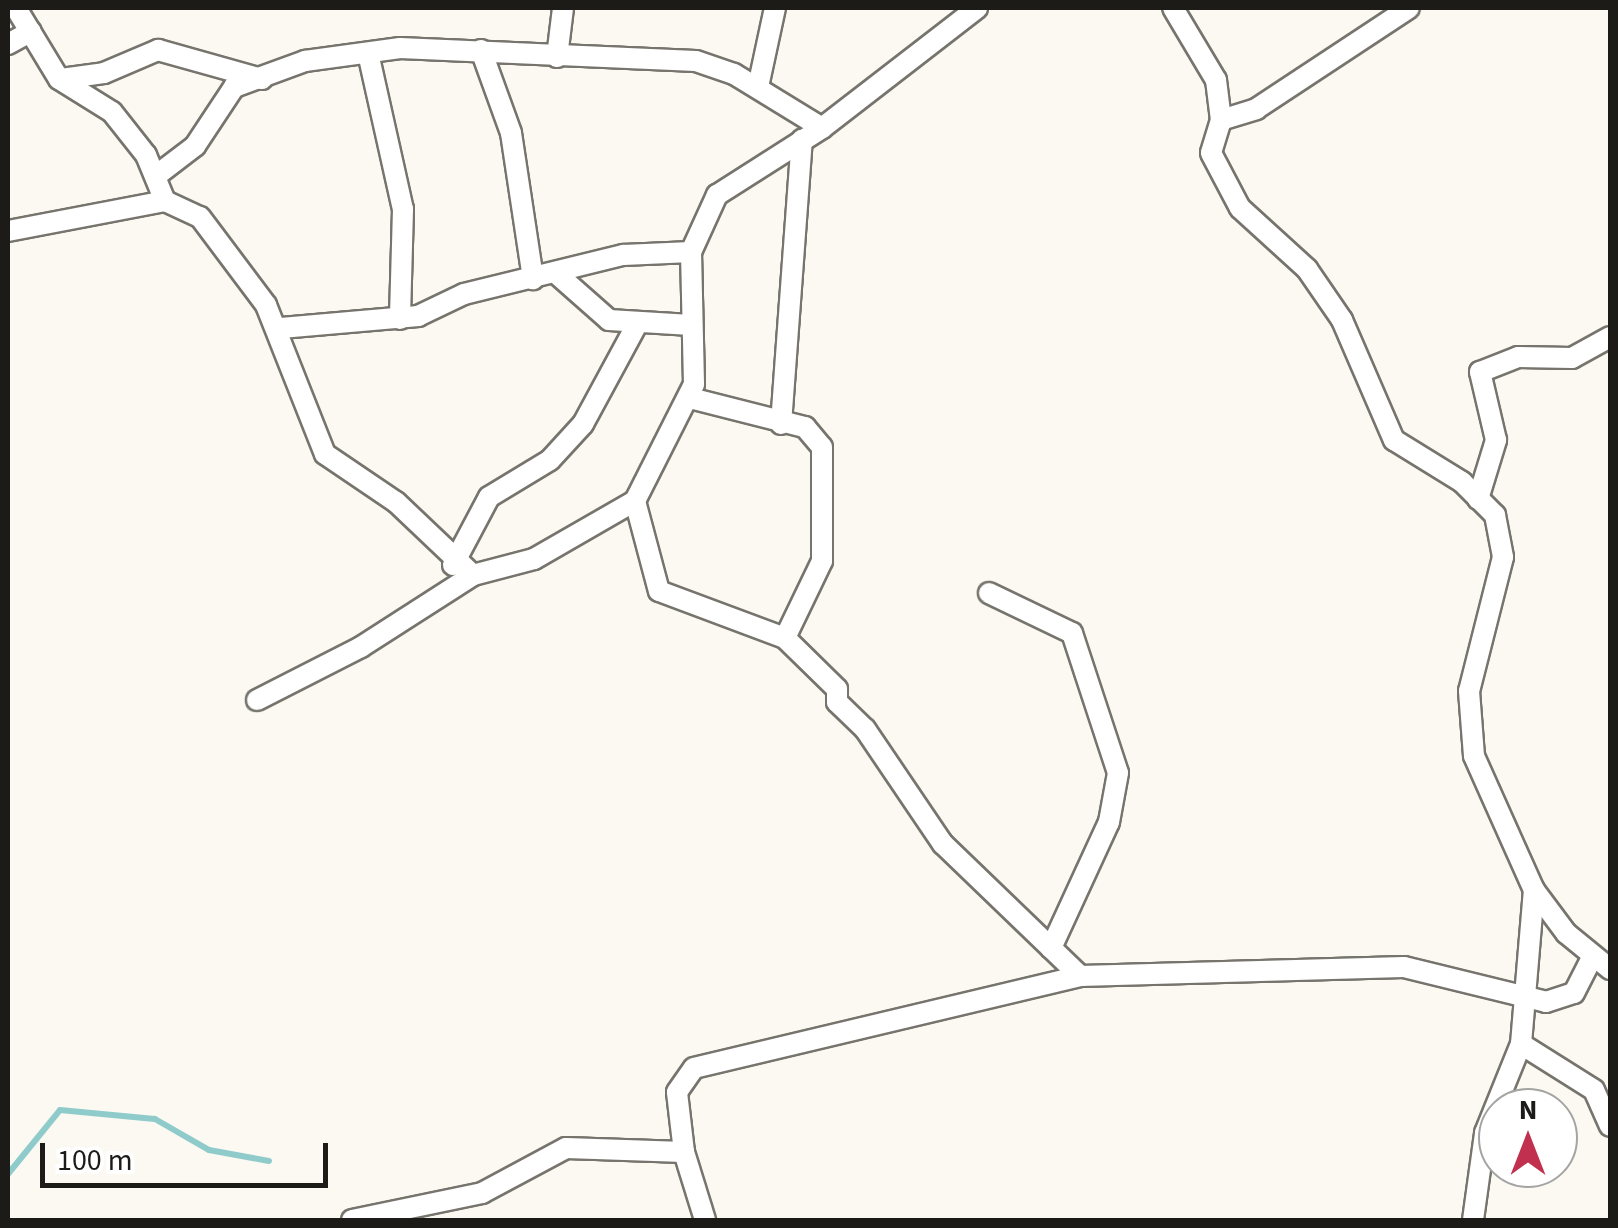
<!DOCTYPE html>
<html>
<head>
<meta charset="utf-8">
<style>
	body { margin:0 }
	#map { position:relative; width:1618px; height:1228px; overflow:hidden; background:#fbf9f1; font-family:"Source Sans 3",sans-serif }
	div>[style] { position:absolute }
	.stream>* { height:6px; margin:-3px; padding:0 3px; transform-origin:3px; border-radius:3px; background:#8fcbcb }
	.roads { filter:drop-shadow(2px 0 #76746d) drop-shadow(-2px 0 #76746d) drop-shadow(0 2px #76746d) drop-shadow(0 -2px #76746d) }
	.minor>* { height:20px; margin:-10px; padding:0 10px; transform-origin:10px; border-radius:10px; background:#fff }
	span { translate:-50% -50%; white-space:nowrap; text-align:center; line-height:1.15; -webkit-text-stroke:8px #fff; paint-order:stroke }
	.frame { position:absolute; inset:0; border:10px solid #1c1b18; pointer-events:none }
	.north { position:absolute; left:1478px; top:1088px; width:100px; height:100px; box-sizing:border-box; background:#fff; border:2px solid #a4a4a3; border-radius:50%; rotate:0deg; font-size:28px; font-weight:700; line-height:40px; text-align:center; color:#1c1b18 }
	.north::after { content:''; display:block; margin:auto; width:35px; height:45px; background:#c1314f; clip-path:polygon(50% 0,100% 100%,50% 72%,0 100%) }
	.scale { position:absolute; left:40px; top:1143px; width:288px; height:45px; box-sizing:border-box; border:5px solid #1c1b18; border-top:0; padding-left:12px; font-size:30px; line-height:35px; white-space:nowrap; color:#1c1b18; -webkit-text-stroke:8px #fff; paint-order:stroke }
</style>
</head>
<body>
<div id="map">
	<div class="stream">
		<i style="left:8px;top:1174px;width:82px;rotate:-50.9deg"></i>
		<i style="left:60px;top:1110px;width:95px;rotate:5.4deg"></i>
		<i style="left:155px;top:1119px;width:62px;rotate:29.9deg"></i>
		<i style="left:209px;top:1150px;width:61px;rotate:10.4deg"></i>
	</div>
	<div class="roads">
		<div class="minor">
			<i style="left:16px;top:8px;width:83px;rotate:58.8deg"></i>
			<i style="left:59px;top:79px;width:62px;rotate:31.9deg"></i>
			<i style="left:112px;top:112px;width:55px;rotate:51.7deg"></i>
			<i style="left:146px;top:155px;width:50px;rotate:67.6deg"></i>
			<i style="left:165px;top:201px;width:38px;rotate:25deg"></i>
			<i style="left:200px;top:217px;width:110px;rotate:53.1deg"></i>
			<i style="left:266px;top:305px;width:160px;rotate:68.4deg"></i>
			<i style="left:325px;top:454px;width:86px;rotate:34.1deg"></i>
			<i style="left:396px;top:502px;width:106px;rotate:43.5deg"></i>
			<i style="left:473px;top:575px;width:63px;rotate:-14.7deg"></i>
			<i style="left:534px;top:559px;width:116px;rotate:-29.9deg"></i>
			<i style="left:635px;top:501px;width:131px;rotate:-63.2deg"></i>
			<i style="left:694px;top:384px;width:132px;rotate:-91.3deg"></i>
			<i style="left:691px;top:252px;width:63px;rotate:-65.5deg"></i>
			<i style="left:717px;top:195px;width:125px;rotate:-32.5deg"></i>
			<i style="left:822px;top:128px;width:196px;rotate:-37.7deg"></i>
			<i style="left:1173px;top:8px;width:84px;rotate:59.2deg"></i>
			<i style="left:1216px;top:80px;width:40px;rotate:82.9deg"></i>
			<i style="left:1221px;top:120px;width:34px;rotate:107deg"></i>
			<i style="left:1211px;top:153px;width:62px;rotate:62.2deg"></i>
			<i style="left:1240px;top:208px;width:91px;rotate:42.3deg"></i>
			<i style="left:1307px;top:269px;width:62px;rotate:55.5deg"></i>
			<i style="left:1342px;top:320px;width:131px;rotate:66.6deg"></i>
			<i style="left:1394px;top:440px;width:80px;rotate:31.7deg"></i>
			<i style="left:1462px;top:482px;width:47px;rotate:45deg"></i>
			<i style="left:1495px;top:515px;width:43px;rotate:79.2deg"></i>
			<i style="left:1503px;top:557px;width:138px;rotate:104.2deg"></i>
			<i style="left:1469px;top:691px;width:65px;rotate:85.6deg"></i>
			<i style="left:1474px;top:756px;width:147px;rotate:65.9deg"></i>
			<i style="left:1534px;top:890px;width:54px;rotate:53.3deg"></i>
			<i style="left:1566px;top:933px;width:57px;rotate:39.3deg"></i>
			<i style="left:8px;top:44px;width:26px;rotate:-29deg"></i>
			<i style="left:481px;top:50px;width:88px;rotate:70.1deg"></i>
			<i style="left:511px;top:133px;width:148px;rotate:81.4deg"></i>
			<i style="left:368px;top:53px;width:160px;rotate:77.4deg"></i>
			<i style="left:403px;top:209px;width:110px;rotate:91.6deg"></i>
			<i style="left:557px;top:57px;width:49px;rotate:-83deg"></i>
			<i style="left:61px;top:79px;width:43px;rotate:-7.9deg"></i>
			<i style="left:104px;top:73px;width:59px;rotate:-23.1deg"></i>
			<i style="left:158px;top:50px;width:108px;rotate:15.6deg"></i>
			<i style="left:758px;top:87px;width:81px;rotate:-77.9deg"></i>
			<i style="left:1221px;top:120px;width:37px;rotate:-17deg"></i>
			<i style="left:1256px;top:109px;width:183px;rotate:-33.4deg"></i>
			<i style="left:157px;top:175px;width:48px;rotate:-37.3deg"></i>
			<i style="left:195px;top:146px;width:71px;rotate:-56.5deg"></i>
			<i style="left:234px;top:87px;width:76px;rotate:-20.1deg"></i>
			<i style="left:305px;top:61px;width:96px;rotate:-7.8deg"></i>
			<i style="left:400px;top:48px;width:296px;rotate:2.5deg"></i>
			<i style="left:696px;top:61px;width:40px;rotate:18.9deg"></i>
			<i style="left:734px;top:74px;width:103px;rotate:31.5deg"></i>
			<i style="left:8px;top:231px;width:160px;rotate:-10.8deg"></i>
			<i style="left:558px;top:275px;width:68px;rotate:41.4deg"></i>
			<i style="left:609px;top:320px;width:82px;rotate:3.5deg"></i>
			<i style="left:281px;top:328px;width:138px;rotate:-5deg"></i>
			<i style="left:418px;top:316px;width:51px;rotate:-25.6deg"></i>
			<i style="left:464px;top:294px;width:164px;rotate:-13.8deg"></i>
			<i style="left:623px;top:255px;width:68px;rotate:-2.5deg"></i>
			<i style="left:690px;top:398px;width:119px;rotate:14.2deg"></i>
			<i style="left:805px;top:427px;width:26px;rotate:50deg"></i>
			<i style="left:822px;top:447px;width:114px;rotate:90deg"></i>
			<i style="left:822px;top:561px;width:85px;rotate:115.7deg"></i>
			<i style="left:781px;top:424px;width:285px;rotate:-85.8deg"></i>
			<i style="left:1478px;top:499px;width:62px;rotate:-73deg"></i>
			<i style="left:1496px;top:440px;width:70px;rotate:-103.2deg"></i>
			<i style="left:1480px;top:372px;width:41px;rotate:-21.5deg"></i>
			<i style="left:1518px;top:357px;width:54px;rotate:1.1deg"></i>
			<i style="left:1572px;top:358px;width:43px;rotate:-28.9deg"></i>
			<i style="left:635px;top:501px;width:93px;rotate:75.1deg"></i>
			<i style="left:659px;top:591px;width:134px;rotate:20.5deg"></i>
			<i style="left:785px;top:638px;width:73px;rotate:44.4deg"></i>
			<i style="left:837px;top:689px;width:13px;rotate:90deg"></i>
			<i style="left:837px;top:702px;width:39px;rotate:44deg"></i>
			<i style="left:865px;top:729px;width:139px;rotate:55.9deg"></i>
			<i style="left:943px;top:844px;width:190px;rotate:43.9deg"></i>
			<i style="left:1080px;top:976px;width:324px;rotate:-1.6deg"></i>
			<i style="left:1404px;top:967px;width:146px;rotate:13.8deg"></i>
			<i style="left:1546px;top:1002px;width:29px;rotate:-18deg"></i>
			<i style="left:1574px;top:993px;width:39px;rotate:-63deg"></i>
			<i style="left:453px;top:565px;width:77px;rotate:-62.1deg"></i>
			<i style="left:489px;top:497px;width:71px;rotate:-31.2deg"></i>
			<i style="left:550px;top:460px;width:49px;rotate:-47.5deg"></i>
			<i style="left:583px;top:424px;width:114px;rotate:-61.6deg"></i>
			<i style="left:989px;top:593px;width:92px;rotate:25.7deg"></i>
			<i style="left:1072px;top:633px;width:147px;rotate:71.8deg"></i>
			<i style="left:1118px;top:773px;width:50px;rotate:100.4deg"></i>
			<i style="left:1109px;top:822px;width:139px;rotate:114.7deg"></i>
			<i style="left:257px;top:700px;width:117px;rotate:-27deg"></i>
			<i style="left:361px;top:647px;width:133px;rotate:-32.7deg"></i>
			<i style="left:1521px;top:1044px;width:86px;rotate:32.2deg"></i>
			<i style="left:1594px;top:1090px;width:39px;rotate:66deg"></i>
			<i style="left:684px;top:1152px;width:71px;rotate:72.8deg"></i>
			<i style="left:352px;top:1220px;width:133px;rotate:-11.7deg"></i>
			<i style="left:482px;top:1193px;width:95px;rotate:-28.2deg"></i>
			<i style="left:566px;top:1148px;width:118px;rotate:1.9deg"></i>
			<i style="left:684px;top:1152px;width:60px;rotate:-96.7deg"></i>
			<i style="left:677px;top:1092px;width:29px;rotate:-55deg"></i>
			<i style="left:694px;top:1068px;width:397px;rotate:-13.4deg"></i>
			<i style="left:1473px;top:1220px;width:88px;rotate:-82.1deg"></i>
			<i style="left:1485px;top:1133px;width:96px;rotate:-68deg"></i>
			<i style="left:1521px;top:1044px;width:155px;rotate:-85.2deg"></i>
		</div>
	</div>
	<div class="frame"></div>
	<div class="north">N</div>
	<div class="scale">100 m</div>
</div>
</body>
</html>
